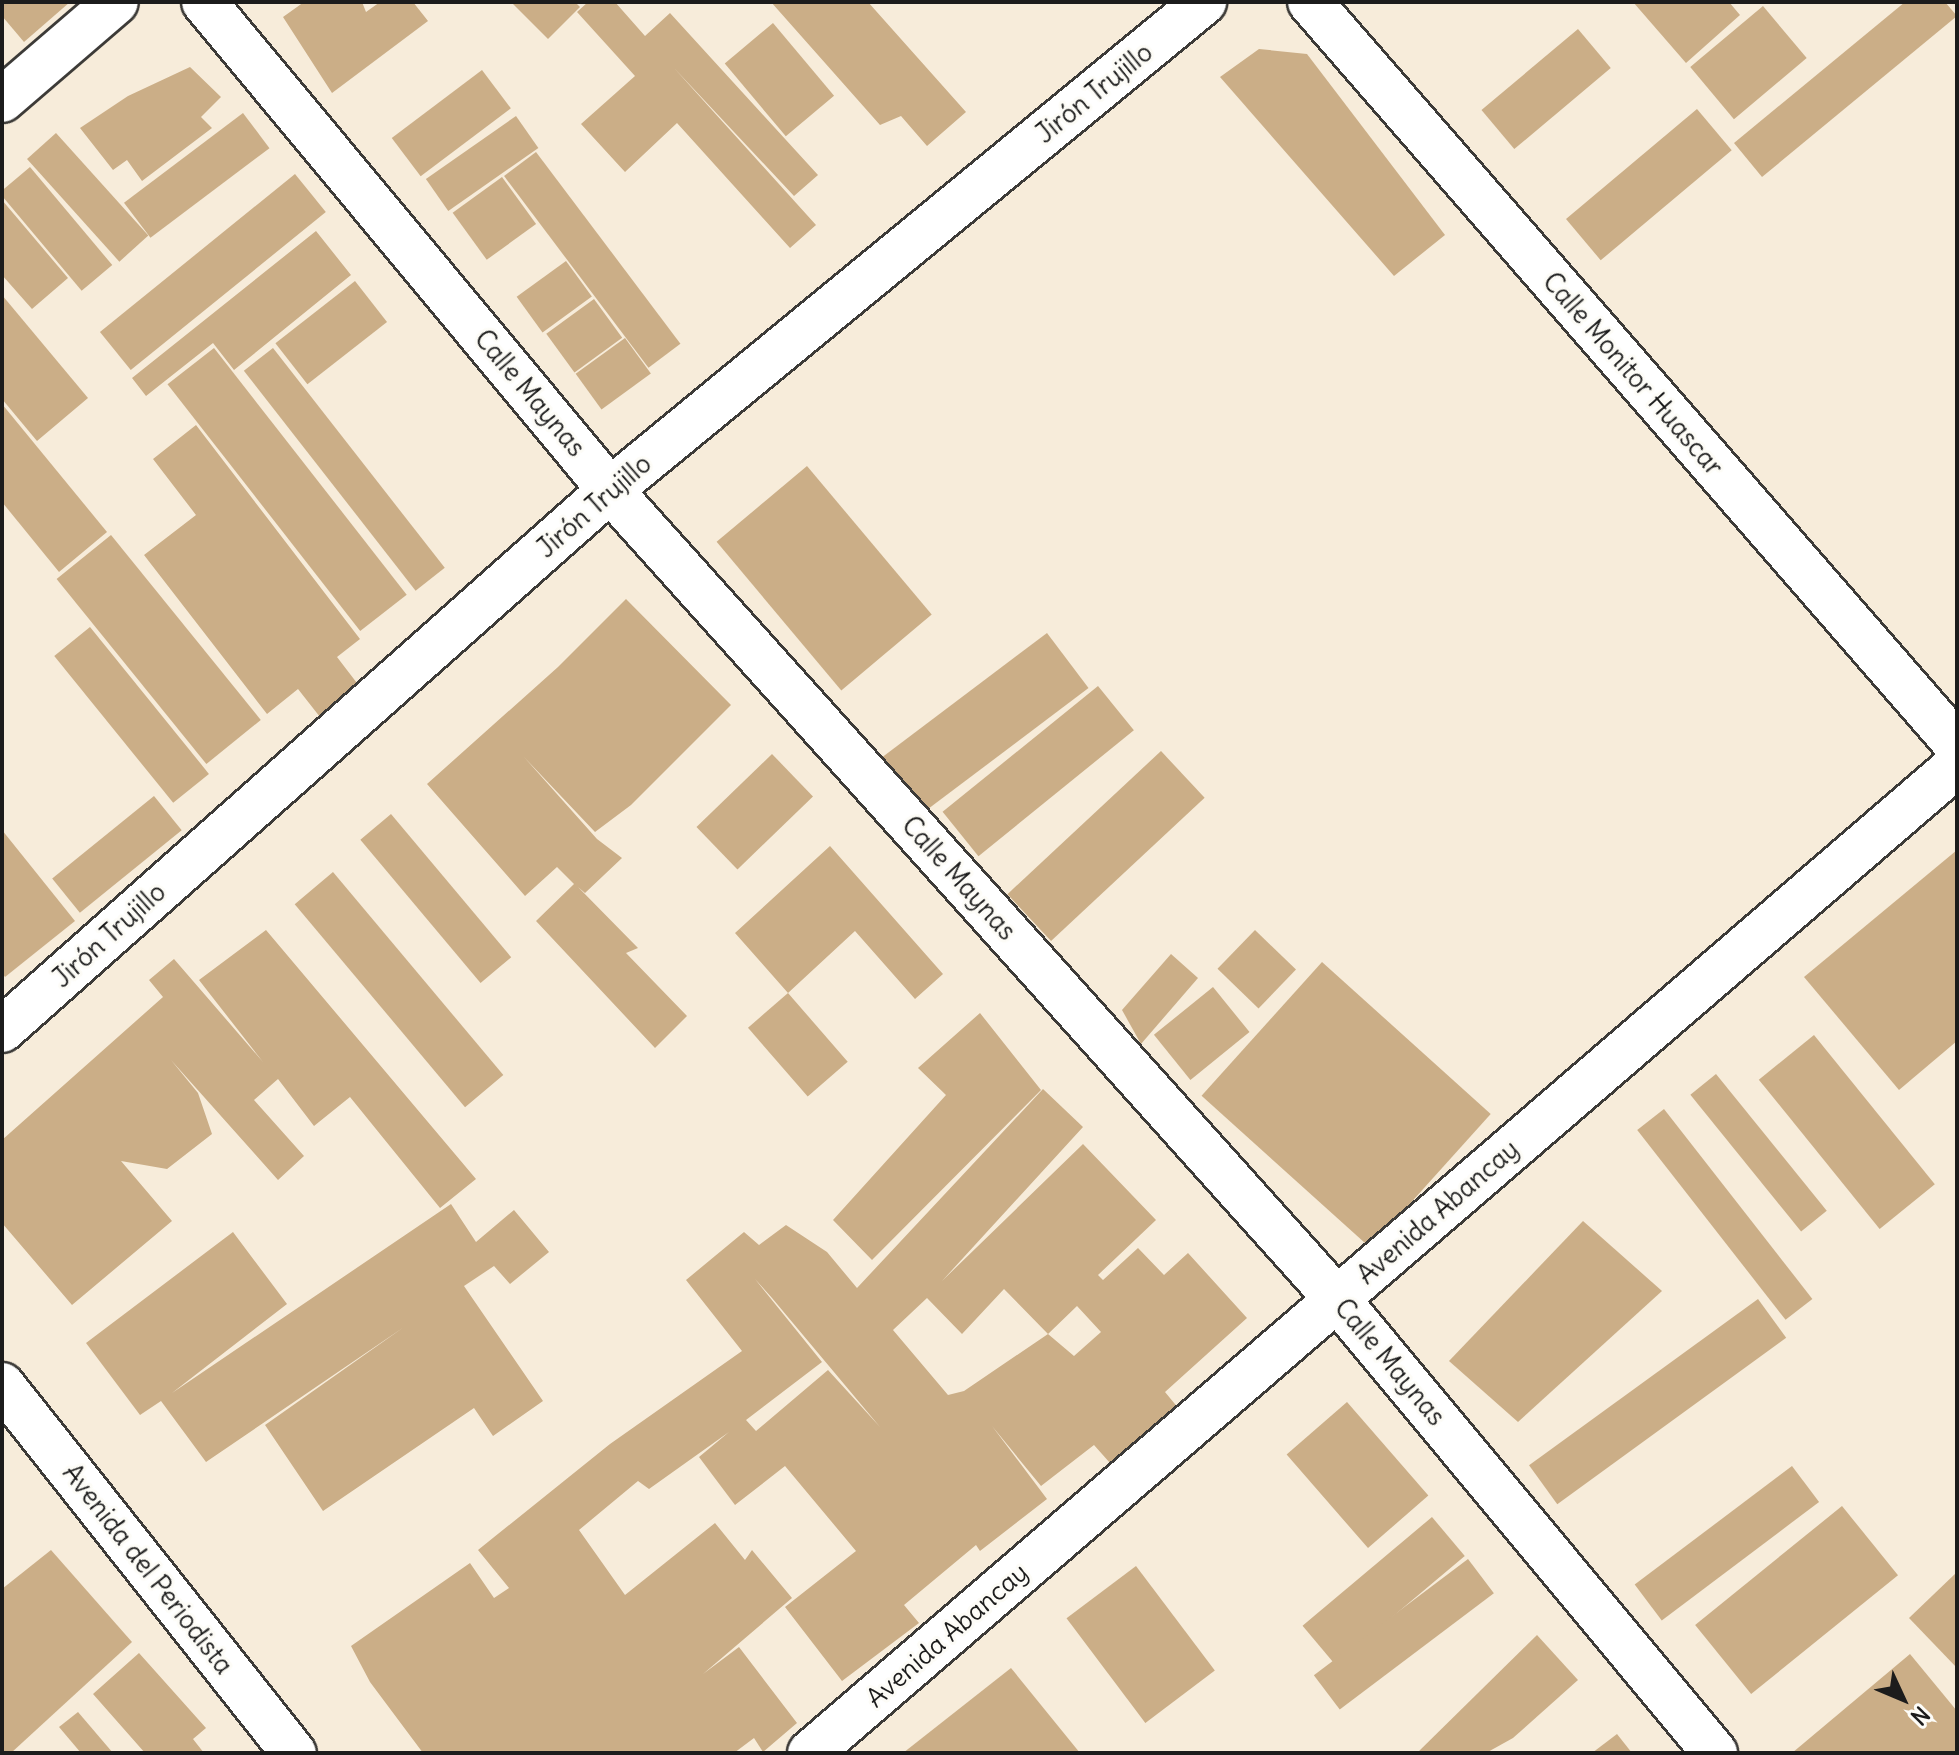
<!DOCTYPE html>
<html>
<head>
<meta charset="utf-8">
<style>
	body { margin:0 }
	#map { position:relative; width:1959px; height:1755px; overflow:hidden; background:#f7ecda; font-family:Delius,sans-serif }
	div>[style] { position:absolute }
	.building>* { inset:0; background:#cbae87; transform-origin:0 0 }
	.roads { filter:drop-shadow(2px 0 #3d3b38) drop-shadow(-2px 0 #3d3b38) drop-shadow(0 2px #3d3b38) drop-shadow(0 -2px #3d3b38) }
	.minor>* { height:44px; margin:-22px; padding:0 22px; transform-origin:22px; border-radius:22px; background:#fff }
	span { translate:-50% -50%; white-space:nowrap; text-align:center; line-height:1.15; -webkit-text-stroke:6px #fdfcf7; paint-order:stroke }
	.street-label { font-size:26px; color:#1c1c1c }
	.frame { position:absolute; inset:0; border:4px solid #1c1c1c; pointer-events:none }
	.north { position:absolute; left:1863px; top:1659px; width:80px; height:80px; -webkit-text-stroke:6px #fdfcf7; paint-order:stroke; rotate:134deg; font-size:22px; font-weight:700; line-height:32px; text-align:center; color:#1c1c1c }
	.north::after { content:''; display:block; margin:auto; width:28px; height:36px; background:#1c1c1c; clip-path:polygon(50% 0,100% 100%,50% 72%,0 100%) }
</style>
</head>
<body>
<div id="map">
	<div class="building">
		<i style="clip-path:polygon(2px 2px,70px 2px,24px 42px,2px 16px)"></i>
		<i style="clip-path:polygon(304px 2px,362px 2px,366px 12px,380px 2px,413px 2px,428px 21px,332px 93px,283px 17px)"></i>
		<i style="clip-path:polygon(511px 2px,575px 2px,580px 7px,548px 39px)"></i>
		<i style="clip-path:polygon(588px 2px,615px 2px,645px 36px,670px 13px,818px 175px,794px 196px,674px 68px,816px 225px,790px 248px,677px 123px,625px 172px,581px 124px,635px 76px,577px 12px)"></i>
		<i style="clip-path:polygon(771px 2px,868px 2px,966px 112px,927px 146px,901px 116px,880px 125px)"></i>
		<i style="clip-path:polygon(1633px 2px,1729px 2px,1740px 15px,1686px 63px)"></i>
		<i style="clip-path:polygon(1905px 2px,1945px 2px,1957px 16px,1762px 177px,1734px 143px)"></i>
		<i style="left:1763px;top:6px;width:68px;height:95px;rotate:50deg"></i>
		<i style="left:773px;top:23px;width:95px;height:63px;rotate:50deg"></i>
		<i style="left:1578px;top:29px;width:51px;height:126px;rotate:50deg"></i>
		<i style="clip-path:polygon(1259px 49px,1307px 54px,1445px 235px,1394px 276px,1220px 77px)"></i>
		<i style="clip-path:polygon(190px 67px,221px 97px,201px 117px,212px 128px,142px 181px,127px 160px,113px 170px,80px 128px,128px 96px)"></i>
		<i style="left:482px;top:70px;width:48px;height:113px;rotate:53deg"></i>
		<i style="left:1697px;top:109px;width:54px;height:171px;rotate:50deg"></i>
		<i style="left:243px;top:113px;width:44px;height:149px;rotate:53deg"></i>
		<i style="left:516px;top:116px;width:39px;height:110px;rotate:55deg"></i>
		<i style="left:56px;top:133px;width:138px;height:39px;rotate:48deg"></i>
		<i style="left:536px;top:152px;width:240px;height:40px;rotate:53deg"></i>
		<i style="left:30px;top:167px;width:128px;height:40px;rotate:50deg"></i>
		<i style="left:295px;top:174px;width:49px;height:251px;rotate:51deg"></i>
		<i style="left:502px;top:177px;width:58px;height:61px;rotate:54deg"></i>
		<i style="clip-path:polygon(2px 200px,68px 278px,32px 309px,2px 275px)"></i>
		<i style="clip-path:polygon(316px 231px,351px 275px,234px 370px,213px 343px,146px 396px,132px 378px)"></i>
		<i style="left:566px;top:261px;width:44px;height:61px;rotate:54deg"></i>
		<i style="left:355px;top:281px;width:52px;height:101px;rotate:52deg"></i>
		<i style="clip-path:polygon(2px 295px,88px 398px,37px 441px,2px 399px)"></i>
		<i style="left:594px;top:299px;width:48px;height:59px;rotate:54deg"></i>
		<i style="left:625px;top:338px;width:44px;height:61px;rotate:54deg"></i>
		<i style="left:214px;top:348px;width:313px;height:59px;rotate:52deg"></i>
		<i style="left:273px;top:348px;width:279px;height:37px;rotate:52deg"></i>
		<i style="clip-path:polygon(2px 404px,107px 532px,59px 572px,2px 502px)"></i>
		<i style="clip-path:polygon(196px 425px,360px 639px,337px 657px,360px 687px,320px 717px,298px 689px,267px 714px,144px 555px,196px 515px,153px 459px)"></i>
		<i style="left:807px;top:466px;width:194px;height:118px;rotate:50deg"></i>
		<i style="left:111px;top:535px;width:238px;height:70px;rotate:51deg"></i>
		<i style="clip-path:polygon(626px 599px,731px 705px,631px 805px,595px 832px,524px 757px,597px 839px,622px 858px,585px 893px,578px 887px,638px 948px,626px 953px,687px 1016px,655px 1048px,536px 921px,574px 884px,557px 867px,525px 896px,427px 784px,558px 667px)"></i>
		<i style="left:90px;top:627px;width:189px;height:46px;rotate:51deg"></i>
		<i style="left:1047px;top:633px;width:69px;height:206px;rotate:53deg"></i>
		<i style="left:1098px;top:686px;width:57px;height:200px;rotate:51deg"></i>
		<i style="left:1161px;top:751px;width:64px;height:210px;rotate:47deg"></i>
		<i style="left:772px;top:754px;width:59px;height:105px;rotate:46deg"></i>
		<i style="left:154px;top:796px;width:44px;height:131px;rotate:51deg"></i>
		<i style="left:391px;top:814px;width:187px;height:40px;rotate:50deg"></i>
		<i style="clip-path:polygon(2px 830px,75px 921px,5px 977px,2px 973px)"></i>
		<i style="clip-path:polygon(830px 846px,943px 974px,915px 999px,855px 931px,788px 993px,735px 933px)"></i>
		<i style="clip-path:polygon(1957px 850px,1957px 1041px,1899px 1090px,1804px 977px)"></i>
		<i style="left:333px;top:872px;width:265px;height:50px;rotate:50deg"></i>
		<i style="clip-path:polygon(266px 930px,476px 1179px,440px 1208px,350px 1097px,314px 1126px,278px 1079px,254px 1100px,304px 1156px,278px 1180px,171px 1060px,198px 1093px,212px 1134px,167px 1169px,121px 1161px,172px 1221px,72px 1305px,2px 1223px,2px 1140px,163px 997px,149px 980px,174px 959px,263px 1062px,199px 980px)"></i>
		<i style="left:1255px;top:930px;width:57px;height:54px;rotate:44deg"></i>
		<i style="clip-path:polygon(1171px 954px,1198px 978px,1141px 1044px,1122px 1010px)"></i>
		<i style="left:1322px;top:962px;width:227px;height:180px;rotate:42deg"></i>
		<i style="left:1213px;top:987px;width:58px;height:76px;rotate:51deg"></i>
		<i style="left:788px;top:993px;width:91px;height:53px;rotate:49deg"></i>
		<i style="clip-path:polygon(980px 1013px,1041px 1090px,872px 1260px,833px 1220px,946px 1095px,918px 1068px)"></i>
		<i style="left:1814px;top:1035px;width:192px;height:71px;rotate:51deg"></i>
		<i style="left:1716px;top:1074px;width:176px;height:33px;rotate:51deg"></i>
		<i style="clip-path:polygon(evenodd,1043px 1089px,1083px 1127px,942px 1281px,1083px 1144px,1156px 1220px,1098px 1275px,1103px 1280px,1138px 1248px,1164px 1275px,1188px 1253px,1247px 1318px,1165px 1392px,1184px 1415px,1118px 1472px,1094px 1445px,1041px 1486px,992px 1426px,1047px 1499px,980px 1551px,976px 1545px,904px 1605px,919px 1623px,842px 1681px,785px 1607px,856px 1551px,785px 1466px,735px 1505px,699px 1457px,729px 1432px,649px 1489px,638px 1481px,579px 1530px,625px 1595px,715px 1523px,745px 1560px,752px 1550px,792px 1598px,703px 1674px,739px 1647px,797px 1723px,763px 1752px,754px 1738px,734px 1753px,423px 1753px,370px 1682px,351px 1646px,470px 1563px,494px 1598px,509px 1588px,478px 1550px,610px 1444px,742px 1351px,686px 1280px,744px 1232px,759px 1245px,786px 1225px,827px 1252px,857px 1288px,1043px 1089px,755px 1279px,772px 1298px,880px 1427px,828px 1370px,756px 1431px,746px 1420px,822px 1362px,755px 1279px,1043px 1089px,1004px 1289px,1048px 1334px,1077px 1306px,1101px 1332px,1074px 1356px,1048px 1334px,964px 1391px,948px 1395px,893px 1330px,927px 1298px,962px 1334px,1004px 1289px)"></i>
		<i style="left:1664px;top:1109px;width:241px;height:34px;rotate:52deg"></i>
		<i style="clip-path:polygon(451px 1204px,476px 1242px,514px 1210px,549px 1252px,510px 1284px,494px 1266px,464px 1286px,543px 1401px,493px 1436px,474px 1408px,323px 1511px,265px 1425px,404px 1327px,206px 1462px,161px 1401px,140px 1415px,86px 1343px,233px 1232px,287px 1304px,172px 1393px)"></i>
		<i style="clip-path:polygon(1583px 1221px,1662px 1291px,1518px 1422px,1449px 1361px)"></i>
		<i style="left:1758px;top:1299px;width:48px;height:283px;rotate:54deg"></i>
		<i style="left:1347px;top:1402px;width:124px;height:80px;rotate:49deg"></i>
		<i style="left:1792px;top:1466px;width:45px;height:197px;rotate:53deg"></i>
		<i style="left:1842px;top:1506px;width:89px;height:189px;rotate:51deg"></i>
		<i style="left:1432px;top:1517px;width:51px;height:169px;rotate:50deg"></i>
		<i style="clip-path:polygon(51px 1550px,132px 1642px,11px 1753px,2px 1753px,2px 1589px)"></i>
		<i style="left:1468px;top:1559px;width:43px;height:193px;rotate:53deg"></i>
		<i style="left:1136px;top:1566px;width:131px;height:87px;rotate:53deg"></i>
		<i style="clip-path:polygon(1957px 1572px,1957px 1668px,1909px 1618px)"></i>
		<i style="clip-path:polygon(1537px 1635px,1578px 1680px,1513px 1738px,1486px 1753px,1417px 1753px)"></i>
		<i style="clip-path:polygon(139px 1653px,206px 1728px,193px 1739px,204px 1753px,145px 1753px,93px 1694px)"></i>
		<i style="clip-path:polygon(1910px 1654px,1957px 1711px,1957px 1753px,1792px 1753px)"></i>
		<i style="clip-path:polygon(1011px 1668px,1080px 1753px,903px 1753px)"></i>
		<i style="clip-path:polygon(78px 1712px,113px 1753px,81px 1753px,59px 1727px)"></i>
		<i style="clip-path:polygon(1617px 1734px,1632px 1753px,1592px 1753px)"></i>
	</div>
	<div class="roads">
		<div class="minor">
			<i style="left:204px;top:2px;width:635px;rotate:50.24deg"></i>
			<i style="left:610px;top:490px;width:1088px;rotate:48.06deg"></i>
			<i style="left:1337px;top:1299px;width:591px;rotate:50.22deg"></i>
			<i style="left:1310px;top:2px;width:985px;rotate:48.95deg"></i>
			<i style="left:2px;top:100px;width:150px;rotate:-40.7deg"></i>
			<i style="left:2px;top:1030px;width:813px;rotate:-41.61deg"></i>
			<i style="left:610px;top:490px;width:769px;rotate:-39.4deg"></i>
			<i style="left:2px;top:1385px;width:470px;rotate:51.6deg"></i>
			<i style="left:810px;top:1753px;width:1514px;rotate:-40.74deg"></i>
		</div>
	</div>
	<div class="street-label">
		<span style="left:1094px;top:93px;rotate:-39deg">Jirón Trujillo</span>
		<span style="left:1633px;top:374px;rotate:49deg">Calle Monitor Huascar</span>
		<span style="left:530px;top:393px;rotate:50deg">Calle Maynas</span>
		<span style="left:594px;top:506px;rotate:-41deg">Jirón Trujillo</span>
		<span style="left:959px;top:878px;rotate:48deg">Calle Maynas</span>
		<span style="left:109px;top:935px;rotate:-42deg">Jirón Trujillo</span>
		<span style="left:1438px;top:1212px;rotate:-41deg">Avenida Abancay</span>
		<span style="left:1390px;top:1362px;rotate:50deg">Calle Maynas</span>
		<span style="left:148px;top:1569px;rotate:52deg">Avenida del Periodista</span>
		<span style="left:947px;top:1635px;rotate:-41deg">Avenida Abancay</span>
	</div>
	<div class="frame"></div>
	<div class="north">N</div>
</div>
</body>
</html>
